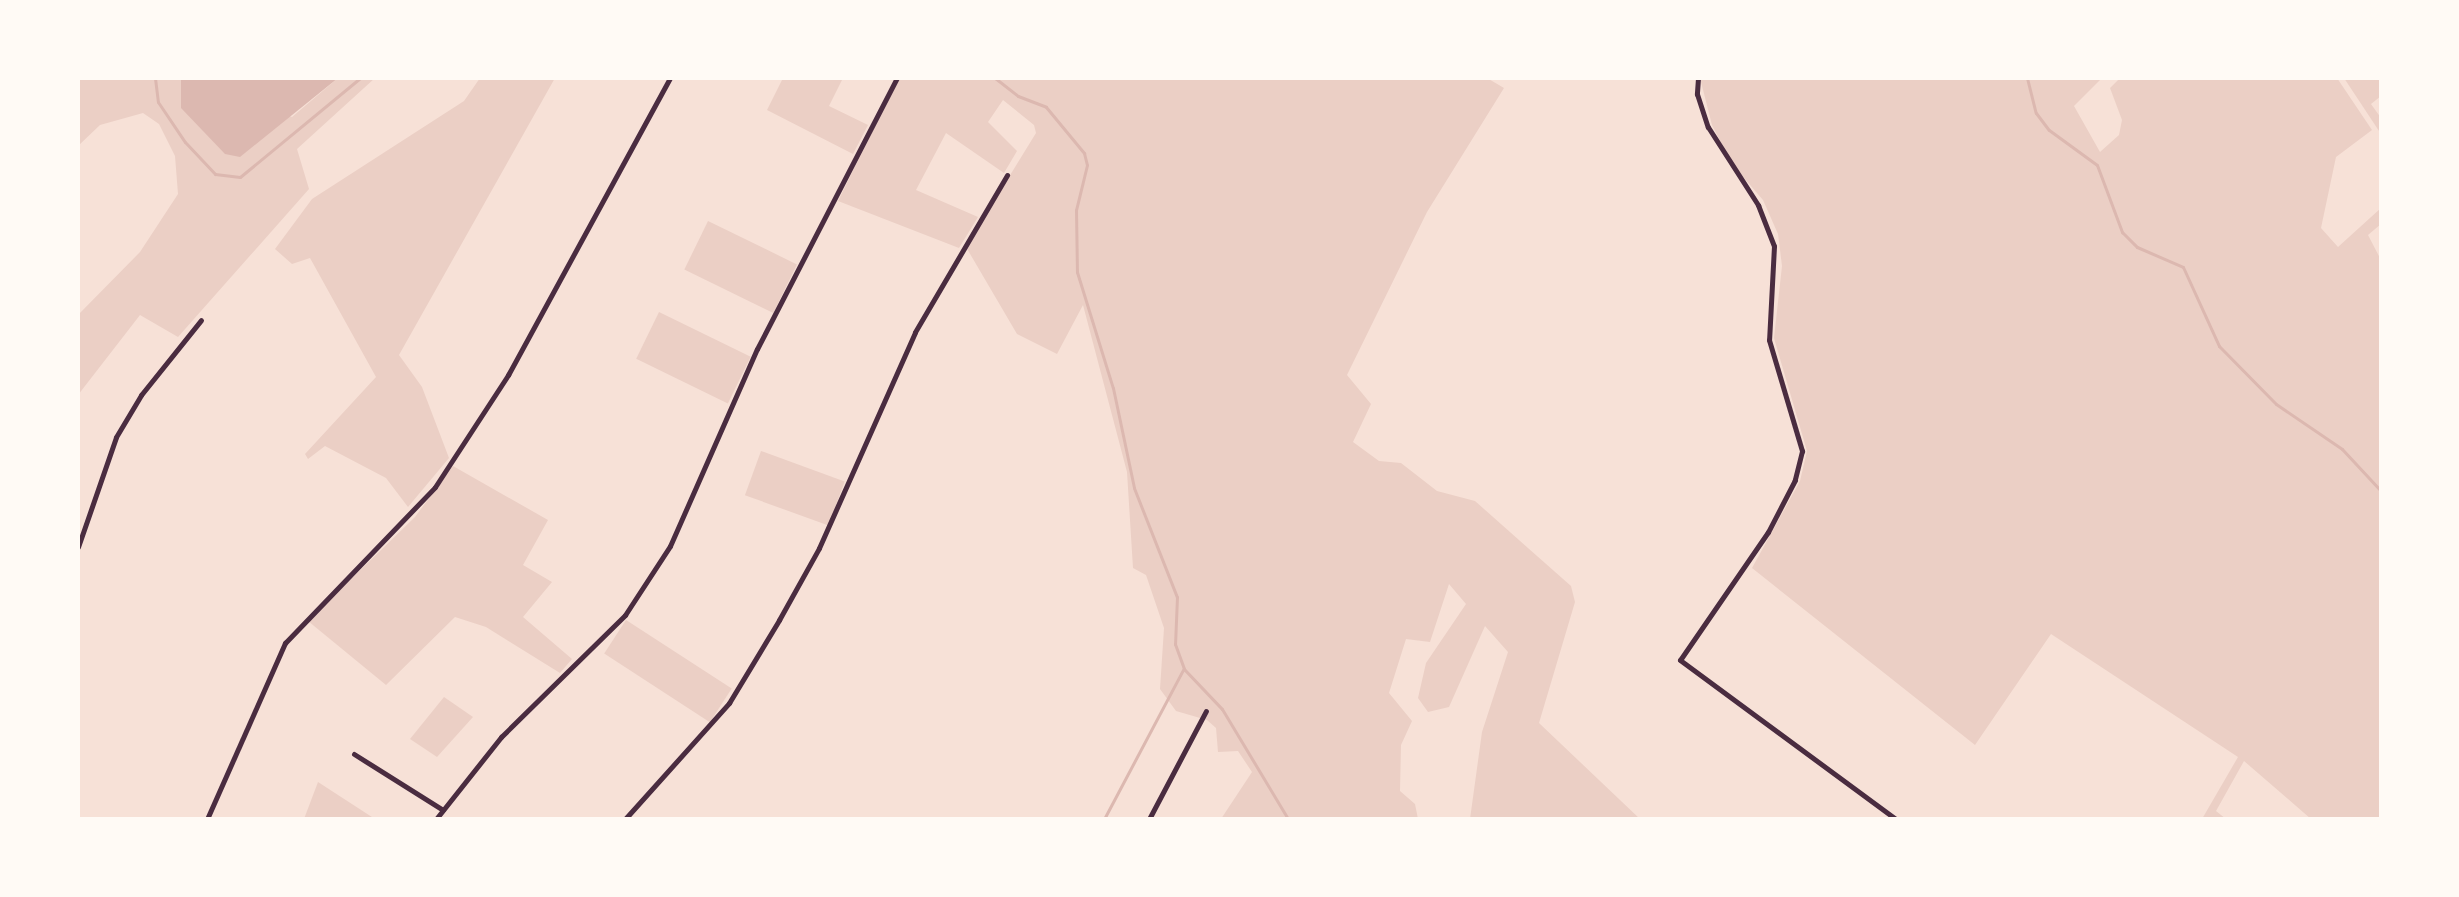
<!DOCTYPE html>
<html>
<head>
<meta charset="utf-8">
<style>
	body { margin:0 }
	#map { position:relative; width:2459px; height:897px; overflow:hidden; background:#f7e1d7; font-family:Lora,serif }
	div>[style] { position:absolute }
	.green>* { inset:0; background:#ebcfc5; transform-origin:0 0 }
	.water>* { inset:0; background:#dcb8b0 }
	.stream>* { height:3px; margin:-1.5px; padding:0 1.5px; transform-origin:1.5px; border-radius:1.5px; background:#dcb8b0 }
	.minor>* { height:5px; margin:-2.5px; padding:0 2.5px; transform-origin:2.5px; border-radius:2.5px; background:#4a2c40 }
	span { translate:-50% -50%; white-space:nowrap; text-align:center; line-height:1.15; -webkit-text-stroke:8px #fffaf5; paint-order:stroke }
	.frame { position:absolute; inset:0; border:80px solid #fffaf5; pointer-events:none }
</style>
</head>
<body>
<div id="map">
	<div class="green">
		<i style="clip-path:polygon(78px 78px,181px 78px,292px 117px,338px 78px,375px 78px,297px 149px,309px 189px,178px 337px,140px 315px,78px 395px,78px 315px,140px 252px,178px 194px,175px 156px,159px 124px,143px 113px,100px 125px,78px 146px)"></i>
		<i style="clip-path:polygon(480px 78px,555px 78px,399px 355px,422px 387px,449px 458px,408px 507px,386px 478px,325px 446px,308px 459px,305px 454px,376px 377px,310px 258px,292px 264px,275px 249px,312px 199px,464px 101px)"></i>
		<i style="clip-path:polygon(783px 78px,843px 78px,829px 106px,868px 125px,853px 154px,767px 110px)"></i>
		<i style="clip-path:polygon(899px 78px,1487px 78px,1504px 88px,1427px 212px,1347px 375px,1371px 404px,1353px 442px,1379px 461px,1401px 463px,1437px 491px,1475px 501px,1571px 586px,1575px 602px,1539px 723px,1640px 819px,1470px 819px,1482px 732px,1508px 652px,1485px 626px,1449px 707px,1428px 712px,1418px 698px,1426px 663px,1466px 604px,1449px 584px,1430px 642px,1406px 639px,1389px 693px,1412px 721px,1401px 745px,1400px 791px,1415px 804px,1418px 819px,1221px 819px,1252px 772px,1238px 751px,1218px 752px,1216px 728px,1207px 720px,1176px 711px,1160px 689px,1164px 628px,1146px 575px,1133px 568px,1127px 472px,1083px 305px,1057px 354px,1017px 334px,966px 247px,1036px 133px,1034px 125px,1003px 100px,988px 122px,1017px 151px,1004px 173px,946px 133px,916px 190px,978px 217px,959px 248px,838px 201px)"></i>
		<i style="clip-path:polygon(1700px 78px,2102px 78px,2074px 106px,2100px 152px,2119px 135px,2122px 120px,2110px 88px,2120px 78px,2337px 78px,2372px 130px,2336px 157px,2321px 228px,2338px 247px,2381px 208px,2381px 224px,2368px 235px,2381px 260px,2381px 819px,2311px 819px,2244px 761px,2216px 811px,2226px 819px,2202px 819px,2238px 757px,2051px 634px,1975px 745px,1752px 568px,1800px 481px,1807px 451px,1774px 338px,1782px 266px,1778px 234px,1763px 200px,1732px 164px,1712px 125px)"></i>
		<i style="clip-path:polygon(2344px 78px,2381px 78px,2381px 96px,2371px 104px,2381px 118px,2381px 134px)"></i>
		<i style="left:708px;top:221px;width:99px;height:54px;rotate:26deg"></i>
		<i style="left:659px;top:312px;width:102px;height:52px;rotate:26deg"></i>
		<i style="left:761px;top:451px;width:89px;height:47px;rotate:20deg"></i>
		<i style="clip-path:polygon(453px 466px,548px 520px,523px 565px,552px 582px,523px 617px,572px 659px,560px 673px,486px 627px,455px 617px,386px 685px,308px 621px,415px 517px)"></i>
		<i style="left:626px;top:620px;width:126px;height:40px;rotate:33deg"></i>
		<i style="clip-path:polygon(444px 697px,473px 717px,437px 757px,410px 739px)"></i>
		<i style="clip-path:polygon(318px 782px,375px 819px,304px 819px)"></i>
	</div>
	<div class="water">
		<i style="clip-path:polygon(181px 78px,338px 78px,240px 157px,225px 154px,181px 108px)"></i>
	</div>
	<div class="stream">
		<i style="left:155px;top:78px;width:24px;rotate:83deg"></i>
		<i style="left:158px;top:102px;width:48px;rotate:56deg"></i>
		<i style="left:185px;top:142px;width:44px;rotate:46.8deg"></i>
		<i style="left:215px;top:174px;width:25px;rotate:7deg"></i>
		<i style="left:240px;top:177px;width:156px;rotate:-39.5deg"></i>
		<i style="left:995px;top:78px;width:29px;rotate:38deg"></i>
		<i style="left:1018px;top:96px;width:30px;rotate:21deg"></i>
		<i style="left:1046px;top:107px;width:60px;rotate:50.4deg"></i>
		<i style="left:1084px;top:153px;width:12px;rotate:76deg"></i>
		<i style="left:1087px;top:165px;width:46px;rotate:103.7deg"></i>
		<i style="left:1076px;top:210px;width:62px;rotate:89.1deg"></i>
		<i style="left:1077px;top:272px;width:121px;rotate:72.8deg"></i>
		<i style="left:1113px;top:388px;width:102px;rotate:78.1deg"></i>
		<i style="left:1134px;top:488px;width:117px;rotate:68.5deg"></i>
		<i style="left:1177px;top:597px;width:47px;rotate:92.4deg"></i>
		<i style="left:1175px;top:644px;width:27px;rotate:70deg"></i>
		<i style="left:1184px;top:669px;width:55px;rotate:46.5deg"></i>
		<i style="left:1222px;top:709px;width:128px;rotate:59deg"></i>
		<i style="left:2027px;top:78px;width:36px;rotate:76deg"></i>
		<i style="left:2036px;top:113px;width:21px;rotate:53deg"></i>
		<i style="left:2049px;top:130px;width:59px;rotate:36.1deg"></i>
		<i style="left:2097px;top:165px;width:72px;rotate:69.5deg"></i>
		<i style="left:2122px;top:232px;width:21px;rotate:45deg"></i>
		<i style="left:2137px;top:247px;width:50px;rotate:23.5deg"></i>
		<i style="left:2183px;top:267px;width:87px;rotate:65.5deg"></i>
		<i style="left:2219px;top:346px;width:81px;rotate:45.5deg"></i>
		<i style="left:2276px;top:404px;width:80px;rotate:34.3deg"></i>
		<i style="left:2342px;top:449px;width:57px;rotate:47.1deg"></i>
		<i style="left:1104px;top:819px;width:169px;rotate:-62.1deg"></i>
	</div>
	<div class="minor">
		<i style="left:1698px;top:78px;width:16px;rotate:94deg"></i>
		<i style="left:1697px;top:94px;width:35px;rotate:72deg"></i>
		<i style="left:1708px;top:127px;width:93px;rotate:57.3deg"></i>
		<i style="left:1758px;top:205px;width:44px;rotate:68.7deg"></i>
		<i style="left:1774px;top:246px;width:94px;rotate:93deg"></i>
		<i style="left:1769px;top:340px;width:116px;rotate:73.4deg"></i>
		<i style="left:1802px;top:451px;width:30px;rotate:104deg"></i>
		<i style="left:1795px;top:480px;width:59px;rotate:117.4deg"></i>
		<i style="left:1768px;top:532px;width:155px;rotate:124.5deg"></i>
		<i style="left:1680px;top:660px;width:268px;rotate:36.4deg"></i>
		<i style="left:78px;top:547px;width:116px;rotate:-70.9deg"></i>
		<i style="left:116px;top:437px;width:49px;rotate:-59.2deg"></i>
		<i style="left:141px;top:395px;width:96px;rotate:-51.3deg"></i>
		<i style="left:354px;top:754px;width:105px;rotate:32.2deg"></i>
		<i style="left:207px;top:819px;width:193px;rotate:-66.1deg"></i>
		<i style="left:285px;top:643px;width:216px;rotate:-46.1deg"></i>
		<i style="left:435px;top:487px;width:134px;rotate:-56.9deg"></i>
		<i style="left:508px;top:375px;width:338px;rotate:-61.4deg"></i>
		<i style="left:436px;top:819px;width:105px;rotate:-51.6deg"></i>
		<i style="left:501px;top:737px;width:174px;rotate:-44.5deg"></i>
		<i style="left:625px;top:615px;width:82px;rotate:-56.9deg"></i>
		<i style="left:670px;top:546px;width:215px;rotate:-66.2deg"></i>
		<i style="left:757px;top:349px;width:305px;rotate:-62.7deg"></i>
		<i style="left:625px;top:819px;width:156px;rotate:-48.1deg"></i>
		<i style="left:729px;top:703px;width:97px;rotate:-58.9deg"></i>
		<i style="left:779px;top:620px;width:82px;rotate:-60.9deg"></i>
		<i style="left:819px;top:548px;width:236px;rotate:-66deg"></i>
		<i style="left:915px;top:332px;width:182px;rotate:-59.6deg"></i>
		<i style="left:1149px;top:819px;width:122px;rotate:-62.2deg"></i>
	</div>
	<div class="frame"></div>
</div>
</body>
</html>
